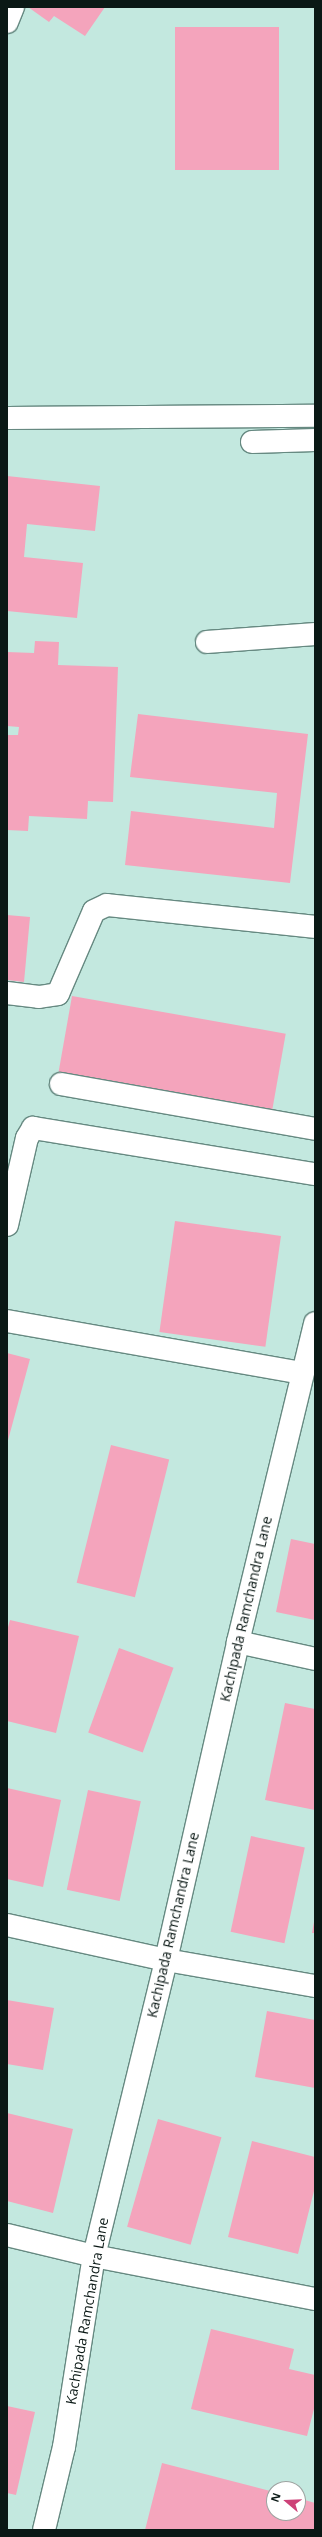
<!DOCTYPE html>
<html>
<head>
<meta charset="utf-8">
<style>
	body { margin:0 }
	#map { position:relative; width:322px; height:2537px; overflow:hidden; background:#c3e8df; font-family:"Open Sans",sans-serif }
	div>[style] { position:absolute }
	.building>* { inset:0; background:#f4a4bc; transform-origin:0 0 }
	.roads { filter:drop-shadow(1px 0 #668981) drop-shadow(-1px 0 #668981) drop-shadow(0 1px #668981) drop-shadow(0 -1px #668981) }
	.minor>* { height:22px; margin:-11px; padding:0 11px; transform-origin:11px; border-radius:11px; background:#fff }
	.tertiary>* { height:22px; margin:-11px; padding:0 11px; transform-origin:11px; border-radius:11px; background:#fff }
	.secondary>* { height:22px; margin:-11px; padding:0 11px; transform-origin:11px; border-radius:11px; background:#fff }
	span { translate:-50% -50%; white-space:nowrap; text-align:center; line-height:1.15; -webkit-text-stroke:3px #fff; paint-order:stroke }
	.street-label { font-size:14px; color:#0a1815 }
	.frame { position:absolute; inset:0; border:8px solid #0a1815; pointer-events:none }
	.north { position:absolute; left:266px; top:2481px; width:40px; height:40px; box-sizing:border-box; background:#fff; border:1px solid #9da3a1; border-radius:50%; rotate:289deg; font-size:11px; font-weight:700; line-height:16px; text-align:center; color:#0a1815 }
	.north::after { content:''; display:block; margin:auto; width:14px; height:18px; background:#cd4278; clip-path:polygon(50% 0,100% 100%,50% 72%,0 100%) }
</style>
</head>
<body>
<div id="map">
	<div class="building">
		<i style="clip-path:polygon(28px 7px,105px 7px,85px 36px,54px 16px,49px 22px)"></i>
		<i style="left:175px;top:27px;width:104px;height:143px"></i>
		<i style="clip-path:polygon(7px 476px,100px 486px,95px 531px,27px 524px,24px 557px,83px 563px,77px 618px,7px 611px)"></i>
		<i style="clip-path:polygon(35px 641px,59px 642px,58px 665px,118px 667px,113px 802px,88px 801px,87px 819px,29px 816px,28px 831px,7px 830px,7px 735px,18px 735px,19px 727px,7px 726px,7px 652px,34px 653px)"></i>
		<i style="clip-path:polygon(138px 714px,308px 734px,290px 883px,125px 865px,131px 811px,274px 828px,277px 793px,130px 777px)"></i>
		<i style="clip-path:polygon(7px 915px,30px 917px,24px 982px,7px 980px)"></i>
		<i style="left:72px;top:996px;width:217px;height:77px;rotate:10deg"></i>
		<i style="left:175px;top:1221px;width:107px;height:112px;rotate:8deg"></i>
		<i style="clip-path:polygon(7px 1353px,30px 1359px,7px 1444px)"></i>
		<i style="left:111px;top:1445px;width:60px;height:142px;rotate:14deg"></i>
		<i style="clip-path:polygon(291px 1539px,315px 1544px,315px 1620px,276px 1612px)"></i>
		<i style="clip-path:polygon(10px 1620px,79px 1636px,56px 1733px,7px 1721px,7px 1631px)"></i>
		<i style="left:119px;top:1648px;width:58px;height:90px;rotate:20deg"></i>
		<i style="clip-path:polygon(285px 1703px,315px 1709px,315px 1810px,265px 1800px)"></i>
		<i style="clip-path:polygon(7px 1788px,61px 1800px,43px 1887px,7px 1879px)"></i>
		<i style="left:88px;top:1790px;width:54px;height:102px;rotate:12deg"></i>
		<i style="left:251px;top:1836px;width:55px;height:98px;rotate:12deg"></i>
		<i style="clip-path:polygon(314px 1922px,315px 1922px,315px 1933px,312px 1933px)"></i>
		<i style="clip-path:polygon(7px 2000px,54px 2008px,43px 2070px,7px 2064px)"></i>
		<i style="clip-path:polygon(267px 2011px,315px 2020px,315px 2088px,255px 2077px)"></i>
		<i style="clip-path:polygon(7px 2113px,73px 2129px,53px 2213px,7px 2201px)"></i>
		<i style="left:158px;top:2119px;width:66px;height:112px;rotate:16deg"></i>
		<i style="clip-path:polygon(252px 2141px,315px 2157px,315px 2187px,298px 2254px,228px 2237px)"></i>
		<i style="clip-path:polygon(211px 2329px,294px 2349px,289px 2369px,315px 2375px,315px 2405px,307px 2436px,191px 2409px)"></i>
		<i style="clip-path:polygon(7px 2406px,35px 2412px,16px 2495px,7px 2493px)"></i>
		<i style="clip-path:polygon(162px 2463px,274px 2492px,274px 2513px,298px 2513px,298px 2498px,315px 2503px,315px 2530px,145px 2530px)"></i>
	</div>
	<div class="roads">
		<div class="minor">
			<i style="left:7px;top:22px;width:16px;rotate:-68deg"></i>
			<i style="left:7px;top:418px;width:308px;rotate:-0.4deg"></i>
			<i style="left:252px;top:442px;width:63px;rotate:-1.8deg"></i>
			<i style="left:207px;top:642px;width:108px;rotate:-4.2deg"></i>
			<i style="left:7px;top:993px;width:32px;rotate:7deg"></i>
			<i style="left:39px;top:997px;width:19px;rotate:-9deg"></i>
			<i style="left:58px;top:994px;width:90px;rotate:-66.6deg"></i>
			<i style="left:94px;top:911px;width:14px;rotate:-25deg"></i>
			<i style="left:107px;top:905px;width:209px;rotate:6deg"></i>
			<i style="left:61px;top:1084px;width:258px;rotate:10deg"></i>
			<i style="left:7px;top:1225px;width:89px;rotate:-77.1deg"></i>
			<i style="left:27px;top:1138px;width:12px;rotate:-59deg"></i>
			<i style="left:33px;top:1128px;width:286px;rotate:9.3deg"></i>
			<i style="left:7px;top:1321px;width:300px;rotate:10deg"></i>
			<i style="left:238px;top:1642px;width:79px;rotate:12.4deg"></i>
			<i style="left:7px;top:2235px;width:89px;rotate:13.6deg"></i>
			<i style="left:94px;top:2256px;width:225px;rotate:11deg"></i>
		</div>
		<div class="tertiary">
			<i style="left:7px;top:1925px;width:163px;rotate:12.4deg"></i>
			<i style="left:166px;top:1960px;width:151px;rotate:9.9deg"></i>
		</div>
		<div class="secondary">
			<i style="left:44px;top:2530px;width:85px;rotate:-76.5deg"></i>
			<i style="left:64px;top:2447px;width:193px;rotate:-81.1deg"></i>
			<i style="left:94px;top:2256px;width:305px;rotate:-76.3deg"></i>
			<i style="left:166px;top:1960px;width:326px;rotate:-77.2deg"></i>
			<i style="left:238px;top:1642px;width:328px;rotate:-76.4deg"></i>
		</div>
	</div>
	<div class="street-label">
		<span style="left:246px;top:1609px;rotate:-77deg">Kachipada Ramchandra Lane</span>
		<span style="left:173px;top:1925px;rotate:-77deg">Kachipada Ramchandra Lane</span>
		<span style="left:87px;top:2311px;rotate:-80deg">Kachipada Ramchandra Lane</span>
	</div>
	<div class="frame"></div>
	<div class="north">N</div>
</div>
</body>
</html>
